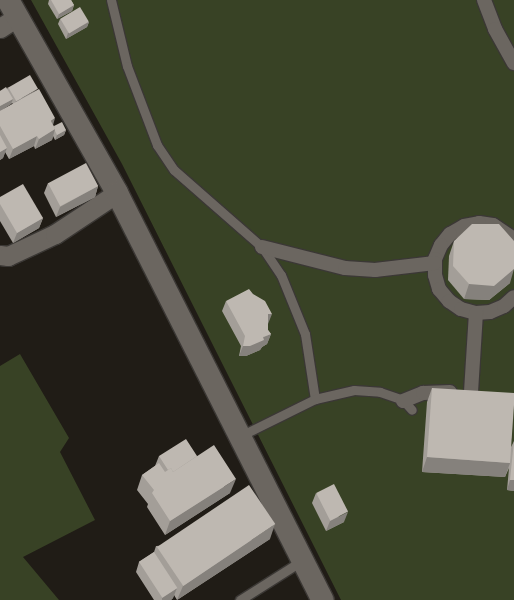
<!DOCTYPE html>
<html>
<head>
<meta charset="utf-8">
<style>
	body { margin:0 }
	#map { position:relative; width:514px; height:600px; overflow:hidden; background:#201c16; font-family:"IBM Plex Serif",serif }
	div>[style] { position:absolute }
	.green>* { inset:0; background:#384225 }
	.roads { filter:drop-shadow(1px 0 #3b3835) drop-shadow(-1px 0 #3b3835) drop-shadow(0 1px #3b3835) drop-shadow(0 -1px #3b3835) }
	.service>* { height:9px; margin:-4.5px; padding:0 4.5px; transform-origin:4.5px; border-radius:4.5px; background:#6b6660 }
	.pedestrian>* { height:14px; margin:-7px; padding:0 7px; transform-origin:7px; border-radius:7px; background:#6b6660 }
	.minor>* { height:19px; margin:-9.5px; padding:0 9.5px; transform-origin:9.5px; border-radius:9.5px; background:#6b6660 }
	.tertiary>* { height:22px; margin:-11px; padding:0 11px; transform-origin:11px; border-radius:11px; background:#6b6660 }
	.wall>* { inset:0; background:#a39e98 }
	.shaded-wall>* { inset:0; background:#85817c }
	.building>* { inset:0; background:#beb8b1; transform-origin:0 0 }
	span { translate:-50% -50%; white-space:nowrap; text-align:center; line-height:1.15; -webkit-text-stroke:4px #080705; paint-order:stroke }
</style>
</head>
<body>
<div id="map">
	<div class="green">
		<i style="clip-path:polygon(31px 0,514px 0,514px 600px,341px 600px,122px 164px)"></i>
		<i style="clip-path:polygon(20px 354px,69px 438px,60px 452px,95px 520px,23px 557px,59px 600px,0 600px,0 366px)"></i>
	</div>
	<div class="roads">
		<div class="service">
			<i style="left:111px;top:0;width:68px;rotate:76.4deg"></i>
			<i style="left:127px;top:66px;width:85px;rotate:69.2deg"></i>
			<i style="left:157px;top:145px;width:30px;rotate:56deg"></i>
			<i style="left:174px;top:170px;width:117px;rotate:41.2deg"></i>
			<i style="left:262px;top:247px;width:34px;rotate:56deg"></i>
			<i style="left:281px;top:275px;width:64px;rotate:67.9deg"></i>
			<i style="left:305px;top:334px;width:66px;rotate:81.3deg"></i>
			<i style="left:315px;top:399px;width:84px;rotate:153.7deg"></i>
			<i style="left:315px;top:399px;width:40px;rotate:-13deg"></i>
			<i style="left:354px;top:390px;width:26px;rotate:4deg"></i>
			<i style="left:380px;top:392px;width:24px;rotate:19deg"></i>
			<i style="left:403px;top:400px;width:13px;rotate:48deg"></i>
			<i style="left:240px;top:600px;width:75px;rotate:-32.4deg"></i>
		</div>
		<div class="pedestrian">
			<i style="left:484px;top:0;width:31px;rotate:69deg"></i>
			<i style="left:495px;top:29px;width:39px;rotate:61deg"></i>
			<i style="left:514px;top:239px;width:25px;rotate:-146deg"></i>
			<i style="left:493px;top:225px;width:14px;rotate:-172deg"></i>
			<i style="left:479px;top:223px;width:15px;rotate:169deg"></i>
			<i style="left:464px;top:226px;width:16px;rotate:150deg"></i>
			<i style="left:450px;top:234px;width:14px;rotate:129deg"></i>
			<i style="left:441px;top:245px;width:15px;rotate:113deg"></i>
			<i style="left:435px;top:259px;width:16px;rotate:90deg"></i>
			<i style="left:435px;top:275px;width:15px;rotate:74deg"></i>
			<i style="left:439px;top:289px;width:16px;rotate:50deg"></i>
			<i style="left:449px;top:301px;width:14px;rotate:34deg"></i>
			<i style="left:461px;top:309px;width:16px;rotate:15deg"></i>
			<i style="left:476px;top:313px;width:14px;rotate:-4deg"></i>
			<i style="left:490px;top:312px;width:15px;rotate:-23deg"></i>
			<i style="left:504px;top:306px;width:13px;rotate:-42deg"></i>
			<i style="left:262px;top:247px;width:86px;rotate:14.2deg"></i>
			<i style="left:345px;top:268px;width:30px;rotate:4deg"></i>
			<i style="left:375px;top:270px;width:60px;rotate:-6.7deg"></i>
			<i style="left:471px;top:392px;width:79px;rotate:-86.4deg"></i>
			<i style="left:403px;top:401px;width:22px;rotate:-22deg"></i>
			<i style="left:423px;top:393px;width:27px;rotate:-2deg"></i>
		</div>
		<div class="minor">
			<i style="left:0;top:28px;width:20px;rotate:-33deg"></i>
			<i style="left:0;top:255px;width:8px;rotate:7deg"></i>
			<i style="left:8px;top:256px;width:52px;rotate:-25.1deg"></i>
			<i style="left:55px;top:234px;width:74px;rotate:-33.5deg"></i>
		</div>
		<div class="tertiary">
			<i style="left:8px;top:0;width:222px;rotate:60.5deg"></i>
			<i style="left:117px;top:193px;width:456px;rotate:63.2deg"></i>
		</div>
	</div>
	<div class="wall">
		<i style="clip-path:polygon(49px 0,71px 0,74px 5px,72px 11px,57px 19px,48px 4px)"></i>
		<i style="clip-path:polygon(60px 19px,89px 22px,87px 27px,66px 39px,58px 24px)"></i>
		<i style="clip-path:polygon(8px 87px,54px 126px,66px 130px,64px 135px,55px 140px,53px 136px,52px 140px,35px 149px,34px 146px,9px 159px,5px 152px,3px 158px,0 160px,0 111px,13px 104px,12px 103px,11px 104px,0 111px,0 91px,7px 89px)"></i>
		<i style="clip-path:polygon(48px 183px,98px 186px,95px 197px,56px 217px,44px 193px)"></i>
		<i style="clip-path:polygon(0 197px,43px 218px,39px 228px,13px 243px,0 221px)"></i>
		<i style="clip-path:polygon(454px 241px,510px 283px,489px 300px,464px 299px,448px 280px,449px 256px)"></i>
		<i style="clip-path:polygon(226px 301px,268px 323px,268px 330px,271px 334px,267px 344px,262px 347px,260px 350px,246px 356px,239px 356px,241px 346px,222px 311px)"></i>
		<i style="clip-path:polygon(432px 388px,511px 447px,514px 441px,514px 491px,507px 490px,509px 468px,505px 477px,422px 472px,427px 402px)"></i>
		<i style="clip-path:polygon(159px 456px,197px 456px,230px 493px,165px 535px,147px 507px,148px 504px,137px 490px,142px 475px,155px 466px)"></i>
		<i style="clip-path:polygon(316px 493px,344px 522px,326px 531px,312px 503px)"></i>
		<i style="clip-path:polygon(270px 539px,177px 600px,174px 595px,173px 598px,171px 600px,154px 600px,136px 572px,139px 562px,154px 552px,156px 546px)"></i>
	</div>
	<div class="shaded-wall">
		<i style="clip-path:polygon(74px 5px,72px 11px,57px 19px,59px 14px)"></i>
		<i style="clip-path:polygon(89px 22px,87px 27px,66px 39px,68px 33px)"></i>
		<i style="clip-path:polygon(38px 89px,14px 106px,16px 101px)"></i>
		<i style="clip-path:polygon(13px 99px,11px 104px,0 111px,0 106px)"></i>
		<i style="clip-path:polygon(55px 118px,52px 129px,51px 121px)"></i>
		<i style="clip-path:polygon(55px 129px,52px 140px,35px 149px,39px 139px)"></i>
		<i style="clip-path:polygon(66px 130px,64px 135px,55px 140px,57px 135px)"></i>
		<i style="clip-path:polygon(37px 136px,34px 146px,9px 159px,13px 149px)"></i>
		<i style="clip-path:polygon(7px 148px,3px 158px,0 160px,0 152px)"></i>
		<i style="clip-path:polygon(98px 186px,95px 197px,56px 217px,60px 207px)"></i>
		<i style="clip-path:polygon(43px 218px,39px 228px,13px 243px,17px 233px)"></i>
		<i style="clip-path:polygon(514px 269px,510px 283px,489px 300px,464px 299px,469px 284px)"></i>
		<i style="clip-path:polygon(268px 314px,272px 314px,268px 324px)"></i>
		<i style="clip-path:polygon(271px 334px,267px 344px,262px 347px,260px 350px,246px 356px,239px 356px,243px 346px)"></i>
		<i style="clip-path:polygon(427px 457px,510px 463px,505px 477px,422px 472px)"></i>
		<i style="clip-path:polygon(236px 479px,230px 493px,165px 535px,170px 521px)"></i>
		<i style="clip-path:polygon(510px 480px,514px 480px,514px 491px,507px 490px)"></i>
		<i style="clip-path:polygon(348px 512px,344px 522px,326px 531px,330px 521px)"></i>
		<i style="clip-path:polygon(275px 524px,270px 539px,177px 600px,183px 586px)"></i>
		<i style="clip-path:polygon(177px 588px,173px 598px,171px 600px,162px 600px,162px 598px)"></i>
	</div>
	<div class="building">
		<i style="clip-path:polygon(51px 0,71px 0,74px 5px,59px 14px)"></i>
		<i style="left:80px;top:7px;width:17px;height:23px;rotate:59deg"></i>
		<i style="left:30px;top:75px;width:16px;height:25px;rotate:60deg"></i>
		<i style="clip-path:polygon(6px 87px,13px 99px,0 106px,0 91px)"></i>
		<i style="clip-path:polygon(39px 89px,55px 118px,51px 121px,55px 129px,39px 139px,37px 136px,13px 149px,0 126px,0 111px)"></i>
		<i style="clip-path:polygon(62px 122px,66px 130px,57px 135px,55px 131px,55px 129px,54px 126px)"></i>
		<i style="clip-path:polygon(0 135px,7px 148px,0 152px)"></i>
		<i style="left:86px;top:163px;width:26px;height:43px;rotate:62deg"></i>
		<i style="clip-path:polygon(23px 184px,43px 218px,17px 233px,0 204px,0 197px)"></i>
		<i style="clip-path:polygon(472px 224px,499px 224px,514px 241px,514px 269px,494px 286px,469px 284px,453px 266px,454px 241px)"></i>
		<i style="clip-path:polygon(249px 289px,253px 294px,265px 301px,272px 314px,268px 314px,268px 330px,271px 334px,263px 337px,264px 340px,250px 346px,243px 346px,245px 336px,226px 301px)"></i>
		<i style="clip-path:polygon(432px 388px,514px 393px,514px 405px,510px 463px,427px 457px)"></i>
		<i style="clip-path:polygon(186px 439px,197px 456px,173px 472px,171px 468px,168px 470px,159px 456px)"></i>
		<i style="clip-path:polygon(514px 441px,514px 480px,510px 480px)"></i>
		<i style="clip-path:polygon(214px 445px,236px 479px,170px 521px,152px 493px,154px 490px,142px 475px,159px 463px,165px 472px,171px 468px,173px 472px)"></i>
		<i style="left:334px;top:484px;width:31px;height:20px;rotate:63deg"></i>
		<i style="left:249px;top:485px;width:47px;height:111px;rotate:56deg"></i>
		<i style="left:154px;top:552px;width:43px;height:18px;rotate:57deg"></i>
	</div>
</div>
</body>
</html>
